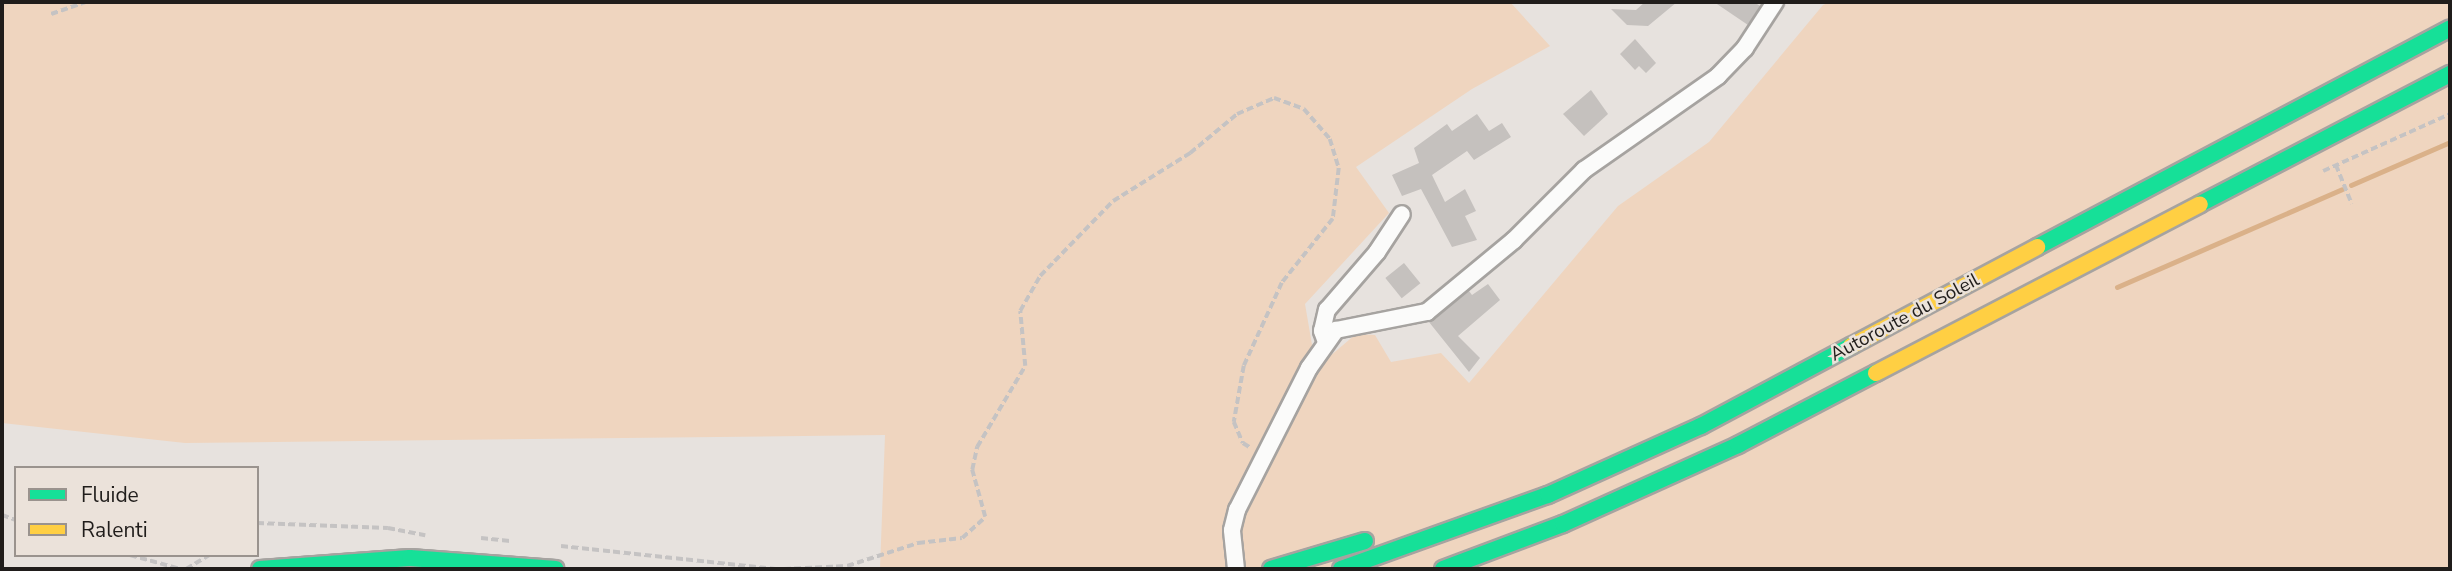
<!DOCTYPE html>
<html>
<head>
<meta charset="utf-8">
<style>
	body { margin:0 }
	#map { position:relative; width:2452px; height:571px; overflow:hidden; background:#e7e2de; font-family:"Nunito Sans",sans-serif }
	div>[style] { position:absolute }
	.green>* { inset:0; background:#efd5bf }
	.stream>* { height:5px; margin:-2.5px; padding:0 2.5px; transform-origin:2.5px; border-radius:2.5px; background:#dab189 }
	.building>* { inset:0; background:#c5c1be; transform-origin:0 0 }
	.path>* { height:3.5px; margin-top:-1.75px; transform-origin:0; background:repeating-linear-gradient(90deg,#c5c3c3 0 7px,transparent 0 10.5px) }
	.roads { filter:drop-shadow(2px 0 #a6a3a0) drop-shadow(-2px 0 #a6a3a0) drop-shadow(0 2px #a6a3a0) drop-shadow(0 -2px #a6a3a0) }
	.street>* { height:16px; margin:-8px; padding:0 8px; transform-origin:8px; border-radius:8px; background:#fbfbfa }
	.fast>* { height:16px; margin:-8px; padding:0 8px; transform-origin:8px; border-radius:8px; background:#16e098 }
	.slow>* { height:16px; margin:-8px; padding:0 8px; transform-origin:8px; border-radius:8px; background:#ffcf43 }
	span { translate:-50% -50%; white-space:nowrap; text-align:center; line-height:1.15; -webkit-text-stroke:5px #ebe2da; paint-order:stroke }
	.street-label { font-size:19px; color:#201d1b }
	.frame { position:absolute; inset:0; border:4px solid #201d1b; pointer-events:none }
	.legend { position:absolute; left:14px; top:466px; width:245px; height:91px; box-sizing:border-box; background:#ebe2da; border:2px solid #9a938e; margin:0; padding:9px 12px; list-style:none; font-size:21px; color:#201d1b }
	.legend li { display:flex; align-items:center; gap:14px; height:35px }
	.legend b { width:35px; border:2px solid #9a938e }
</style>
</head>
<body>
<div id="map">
	<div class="green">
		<i style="clip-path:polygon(2px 2px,1510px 2px,1550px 46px,1472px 89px,1356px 167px,1389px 213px,1305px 304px,1316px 368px,1356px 334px,1375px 335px,1391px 362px,1441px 353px,1469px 383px,1618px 206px,1709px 142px,1823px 5px,1830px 2px,2450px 2px,2450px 569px,880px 569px,885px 435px,185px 443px,2px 423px)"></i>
	</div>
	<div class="stream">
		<i style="left:2351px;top:185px;width:108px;rotate:-23.5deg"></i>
		<i style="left:2117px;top:287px;width:245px;rotate:-23.5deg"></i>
	</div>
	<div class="building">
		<i style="clip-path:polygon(1645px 2px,1677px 2px,1648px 26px,1627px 25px,1611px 9px,1636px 10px)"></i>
		<i style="clip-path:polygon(1714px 2px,1754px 2px,1760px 6px,1748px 25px)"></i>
		<i style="clip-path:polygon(1635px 39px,1656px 63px,1646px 73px,1639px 66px,1635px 70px,1620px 54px)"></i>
		<i style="clip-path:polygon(1591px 90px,1608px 114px,1584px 136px,1563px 114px)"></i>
		<i style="clip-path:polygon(1477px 114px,1489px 131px,1502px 123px,1511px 137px,1474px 160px,1467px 151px,1432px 175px,1445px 202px,1465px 189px,1476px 211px,1465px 216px,1477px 240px,1452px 247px,1421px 189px,1402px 196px,1392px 175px,1419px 163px,1414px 148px,1447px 124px,1452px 131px)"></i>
		<i style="left:1404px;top:263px;width:26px;height:24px;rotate:51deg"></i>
		<i style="clip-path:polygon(1488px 284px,1500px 300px,1458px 336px,1480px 358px,1469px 372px,1429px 322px,1469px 291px,1472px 295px)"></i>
	</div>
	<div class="path">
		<i style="left:51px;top:14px;width:37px;rotate:-19deg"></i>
		<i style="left:2336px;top:165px;width:42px;rotate:67.7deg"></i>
		<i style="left:2323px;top:171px;width:139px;rotate:-24.2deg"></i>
		<i style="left:2px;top:515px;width:15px;rotate:20deg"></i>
		<i style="left:257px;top:523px;width:131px;rotate:2.2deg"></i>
		<i style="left:388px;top:528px;width:38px;rotate:11deg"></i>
		<i style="left:481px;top:538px;width:31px;rotate:6deg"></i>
		<i style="left:561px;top:546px;width:218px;rotate:6.1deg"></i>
		<i style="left:130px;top:555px;width:53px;rotate:15.4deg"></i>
		<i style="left:186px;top:569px;width:27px;rotate:-31deg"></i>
		<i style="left:784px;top:569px;width:63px;rotate:-2.7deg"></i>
		<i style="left:847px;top:566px;width:75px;rotate:-17.9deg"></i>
		<i style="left:918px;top:543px;width:44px;rotate:-6.5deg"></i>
		<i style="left:962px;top:538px;width:31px;rotate:-42deg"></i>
		<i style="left:985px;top:517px;width:49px;rotate:-105.5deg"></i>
		<i style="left:972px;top:470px;width:24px;rotate:-78deg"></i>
		<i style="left:977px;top:447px;width:94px;rotate:-59.3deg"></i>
		<i style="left:1025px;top:366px;width:55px;rotate:-95.2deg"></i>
		<i style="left:1020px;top:311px;width:40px;rotate:-60.3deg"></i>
		<i style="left:1040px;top:276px;width:105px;rotate:-45.8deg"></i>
		<i style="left:1113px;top:201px;width:91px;rotate:-31.9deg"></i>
		<i style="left:1190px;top:153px;width:61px;rotate:-39.7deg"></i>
		<i style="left:1237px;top:114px;width:40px;rotate:-23.4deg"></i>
		<i style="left:1274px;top:98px;width:32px;rotate:20deg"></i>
		<i style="left:1304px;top:109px;width:40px;rotate:49deg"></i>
		<i style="left:1330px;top:139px;width:30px;rotate:73deg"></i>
		<i style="left:1339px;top:168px;width:51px;rotate:96.7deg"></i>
		<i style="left:1333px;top:219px;width:82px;rotate:128.6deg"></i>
		<i style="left:1282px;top:283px;width:91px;rotate:114.6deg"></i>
		<i style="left:1244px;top:366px;width:57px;rotate:100.1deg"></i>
		<i style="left:1234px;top:422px;width:23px;rotate:67deg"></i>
		<i style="left:1243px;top:443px;width:9px;rotate:32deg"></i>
	</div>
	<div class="roads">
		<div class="street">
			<i style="left:1326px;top:342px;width:12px;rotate:-110deg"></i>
			<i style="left:1322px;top:331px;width:22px;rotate:-77deg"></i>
			<i style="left:1327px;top:310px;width:77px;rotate:-49.2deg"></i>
			<i style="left:1377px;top:252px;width:45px;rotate:-56.7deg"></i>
			<i style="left:1236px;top:569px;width:39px;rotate:-96deg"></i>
			<i style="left:1232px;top:530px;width:21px;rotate:-76deg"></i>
			<i style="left:1237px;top:510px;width:159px;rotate:-63.1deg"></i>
			<i style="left:1309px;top:368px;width:47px;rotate:-54.6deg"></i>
			<i style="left:1336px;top:330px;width:93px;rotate:-11.2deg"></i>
			<i style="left:1427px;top:312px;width:113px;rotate:-39.6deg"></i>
			<i style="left:1514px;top:240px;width:99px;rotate:-45deg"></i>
			<i style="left:1584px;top:170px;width:164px;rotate:-35deg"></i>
			<i style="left:1718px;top:76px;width:39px;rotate:-46deg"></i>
			<i style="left:1745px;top:48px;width:55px;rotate:-56.9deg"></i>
		</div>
		<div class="fast">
			<i style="left:2200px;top:204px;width:282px;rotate:-27.5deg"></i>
			<i style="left:2037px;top:247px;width:467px;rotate:-27.9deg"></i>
			<i style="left:260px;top:569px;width:150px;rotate:-4.2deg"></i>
			<i style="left:410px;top:558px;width:146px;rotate:4.3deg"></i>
			<i style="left:1271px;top:569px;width:98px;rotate:-16.6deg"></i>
			<i style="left:1341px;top:569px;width:220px;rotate:-19.7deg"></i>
			<i style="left:1548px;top:495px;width:168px;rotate:-24.3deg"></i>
			<i style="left:1701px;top:426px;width:170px;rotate:-28.1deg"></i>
			<i style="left:1443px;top:569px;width:128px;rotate:-20.6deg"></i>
			<i style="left:1563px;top:524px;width:192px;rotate:-24.3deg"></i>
			<i style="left:1738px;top:445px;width:156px;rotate:-27.6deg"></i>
		</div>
		<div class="slow">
			<i style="left:1851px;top:346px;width:211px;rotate:-28deg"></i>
			<i style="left:1876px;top:373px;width:365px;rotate:-27.5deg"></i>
		</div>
	</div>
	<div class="street-label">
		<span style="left:1905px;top:318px;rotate:-28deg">Autoroute du Soleil</span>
	</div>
	<div class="frame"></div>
	<ul class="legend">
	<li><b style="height:9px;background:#16e098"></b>Fluide</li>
	<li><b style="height:9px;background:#ffcf43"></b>Ralenti</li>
	</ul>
</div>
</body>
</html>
